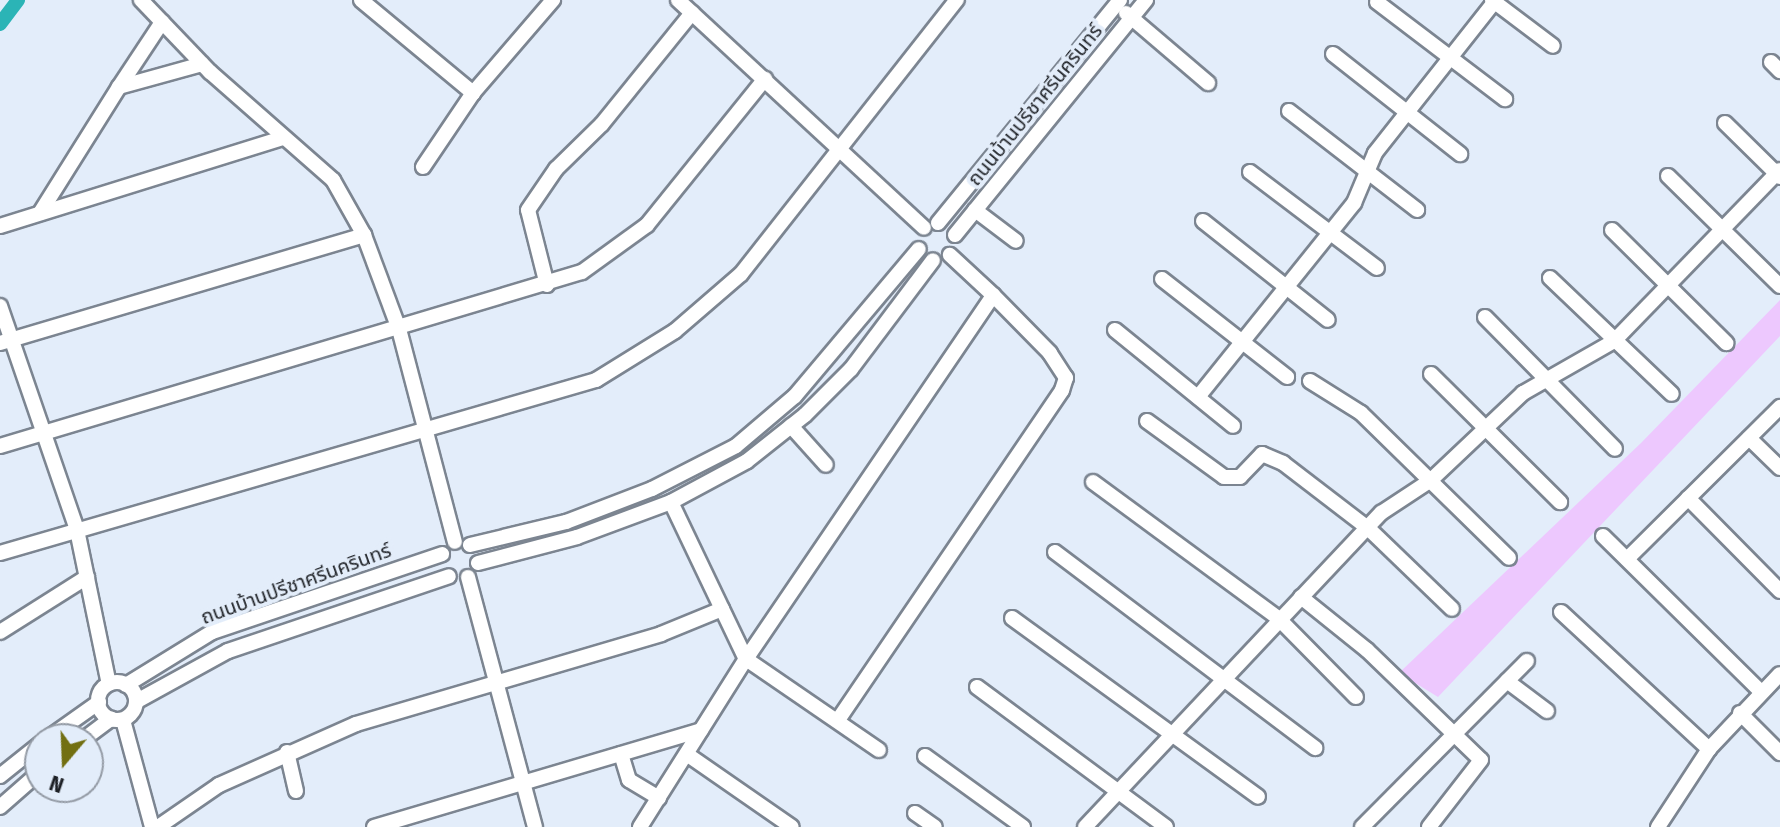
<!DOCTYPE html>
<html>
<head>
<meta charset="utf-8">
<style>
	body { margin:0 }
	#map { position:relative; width:1780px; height:827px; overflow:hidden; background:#e3edfa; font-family:"Fira Sans Condensed","Noto Sans Thai",sans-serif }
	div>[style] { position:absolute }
	.green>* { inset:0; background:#edc8fe }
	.canal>* { height:14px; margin:-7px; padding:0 7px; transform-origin:7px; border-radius:7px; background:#2bb4b6 }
	.roads { filter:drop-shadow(2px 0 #7c8591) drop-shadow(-2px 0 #7c8591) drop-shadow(0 2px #7c8591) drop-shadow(0 -2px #7c8591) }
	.street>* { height:14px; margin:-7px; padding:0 7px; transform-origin:7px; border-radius:7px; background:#fff }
	.street>.ring { margin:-7px; padding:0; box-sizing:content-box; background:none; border:14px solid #fff; border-radius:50% }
	span { translate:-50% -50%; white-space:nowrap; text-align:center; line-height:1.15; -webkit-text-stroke:8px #e3edfa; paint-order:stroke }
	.street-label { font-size:20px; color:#1e2126 }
	.north { position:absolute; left:24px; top:723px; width:80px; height:80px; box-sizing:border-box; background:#e3edfa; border:2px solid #949ba5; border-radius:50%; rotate:199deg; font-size:22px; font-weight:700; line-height:32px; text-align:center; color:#1e2126 }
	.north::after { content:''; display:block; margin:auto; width:28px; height:36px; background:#726f11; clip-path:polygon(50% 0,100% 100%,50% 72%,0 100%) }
</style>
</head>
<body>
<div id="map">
	<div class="green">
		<i style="clip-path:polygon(1780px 300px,1780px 336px,1438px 697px,1399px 673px,1641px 443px)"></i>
	</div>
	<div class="canal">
		<i style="left:0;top:24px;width:30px;rotate:-53deg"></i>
	</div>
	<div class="roads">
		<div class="street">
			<i style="left:361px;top:0;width:146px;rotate:39.7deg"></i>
			<i style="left:473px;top:93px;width:123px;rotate:-49.3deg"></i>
			<i style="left:678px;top:0;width:335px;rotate:42.8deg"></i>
			<i style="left:1492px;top:0;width:76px;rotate:37deg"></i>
			<i style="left:1377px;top:2px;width:161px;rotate:37.2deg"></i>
			<i style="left:1126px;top:13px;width:108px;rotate:40.5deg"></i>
			<i style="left:1333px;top:54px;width:162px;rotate:38.2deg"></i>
			<i style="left:1771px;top:62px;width:13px;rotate:45deg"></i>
			<i style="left:119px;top:87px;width:78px;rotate:-56.5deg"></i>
			<i style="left:1289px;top:111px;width:162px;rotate:37.7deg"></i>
			<i style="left:1725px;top:123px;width:77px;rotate:44.5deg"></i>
			<i style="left:423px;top:167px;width:89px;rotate:-56deg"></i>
			<i style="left:1250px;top:172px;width:159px;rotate:37.1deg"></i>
			<i style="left:1668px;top:176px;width:157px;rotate:44.5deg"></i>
			<i style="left:975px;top:210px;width:51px;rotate:37.1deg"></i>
			<i style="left:40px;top:213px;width:149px;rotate:-57.9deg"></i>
			<i style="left:119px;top:87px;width:86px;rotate:-15.5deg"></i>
			<i style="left:1203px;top:221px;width:159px;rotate:38.4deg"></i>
			<i style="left:938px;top:223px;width:288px;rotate:-50.8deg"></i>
			<i style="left:0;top:226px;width:296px;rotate:-17.3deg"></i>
			<i style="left:1612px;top:230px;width:161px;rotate:44.7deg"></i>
			<i style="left:364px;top:235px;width:100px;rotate:69.6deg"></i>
			<i style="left:399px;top:329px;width:220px;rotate:75.3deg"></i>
			<i style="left:955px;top:235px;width:303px;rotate:-50.9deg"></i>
			<i style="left:1550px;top:278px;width:168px;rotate:43.6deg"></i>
			<i style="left:1162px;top:279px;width:159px;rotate:38.1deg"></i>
			<i style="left:547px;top:285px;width:77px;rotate:-104.2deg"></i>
			<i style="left:528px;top:210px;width:50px;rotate:-55.7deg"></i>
			<i style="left:556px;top:169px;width:64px;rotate:-44.4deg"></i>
			<i style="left:602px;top:124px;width:143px;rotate:-51deg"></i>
			<i style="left:0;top:306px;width:237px;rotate:71deg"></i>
			<i style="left:77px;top:530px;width:157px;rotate:78.3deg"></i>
			<i style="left:1485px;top:317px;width:185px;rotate:45.4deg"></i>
			<i style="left:1115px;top:330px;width:152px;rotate:39.1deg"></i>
			<i style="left:0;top:343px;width:380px;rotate:-16.5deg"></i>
			<i style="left:364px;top:235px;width:63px;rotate:-119.4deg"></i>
			<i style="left:333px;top:180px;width:164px;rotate:-138.7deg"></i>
			<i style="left:210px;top:72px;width:100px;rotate:-133.8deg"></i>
			<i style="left:1431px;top:374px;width:182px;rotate:44.8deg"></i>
			<i style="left:1310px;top:381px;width:60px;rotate:32.1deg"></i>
			<i style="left:1361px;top:413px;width:207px;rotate:44.4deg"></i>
			<i style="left:1198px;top:397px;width:249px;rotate:-51.2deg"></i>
			<i style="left:1354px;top:203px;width:54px;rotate:-67.2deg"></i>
			<i style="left:1375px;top:153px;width:195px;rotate:-51.7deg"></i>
			<i style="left:1147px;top:421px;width:95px;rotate:36deg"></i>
			<i style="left:1224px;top:477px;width:16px"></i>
			<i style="left:1240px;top:477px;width:32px;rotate:-46deg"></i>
			<i style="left:1262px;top:454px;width:23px;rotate:23deg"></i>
			<i style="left:1283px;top:463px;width:108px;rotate:37.5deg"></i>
			<i style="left:1369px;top:529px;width:115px;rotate:43.9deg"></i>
			<i style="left:791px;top:426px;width:52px;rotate:48.1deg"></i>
			<i style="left:1749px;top:438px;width:43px;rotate:44.1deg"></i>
			<i style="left:0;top:446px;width:607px;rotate:-16.65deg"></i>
			<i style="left:582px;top:272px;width:80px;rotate:-35.9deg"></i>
			<i style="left:647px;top:225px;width:188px;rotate:-51.1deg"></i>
			<i style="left:1093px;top:482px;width:230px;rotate:36.3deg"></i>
			<i style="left:1278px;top:618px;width:111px;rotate:45.4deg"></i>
			<i style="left:1688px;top:498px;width:131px;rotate:45.3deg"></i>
			<i style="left:671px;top:502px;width:174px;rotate:64.5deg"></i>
			<i style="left:746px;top:659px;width:161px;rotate:34.4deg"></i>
			<i style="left:1603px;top:536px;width:222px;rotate:44.6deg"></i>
			<i style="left:470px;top:545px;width:99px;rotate:-13.5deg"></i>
			<i style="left:566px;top:522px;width:92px;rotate:-21deg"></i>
			<i style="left:652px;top:489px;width:94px;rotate:-27.1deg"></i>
			<i style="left:736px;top:446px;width:77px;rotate:-40.3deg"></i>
			<i style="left:795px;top:396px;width:192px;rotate:-49.9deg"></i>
			<i style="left:1055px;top:552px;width:326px;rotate:37deg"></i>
			<i style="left:0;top:553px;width:621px;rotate:-16.19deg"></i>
			<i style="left:596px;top:380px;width:93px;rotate:-31.8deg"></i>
			<i style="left:675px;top:331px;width:87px;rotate:-40.8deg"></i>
			<i style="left:741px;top:274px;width:349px;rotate:-51.8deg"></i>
			<i style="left:1627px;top:559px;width:216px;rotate:-44.8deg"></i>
			<i style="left:478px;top:563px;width:102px;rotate:-14.7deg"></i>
			<i style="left:577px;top:537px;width:100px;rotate:-20.4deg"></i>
			<i style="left:671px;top:502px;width:86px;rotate:-28.3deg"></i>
			<i style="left:747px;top:461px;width:74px;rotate:-38.4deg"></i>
			<i style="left:805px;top:415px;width:65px;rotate:-45deg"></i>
			<i style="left:851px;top:369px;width:136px;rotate:-53deg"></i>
			<i style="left:468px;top:577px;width:259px;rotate:75deg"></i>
			<i style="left:1301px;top:597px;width:85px;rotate:38.8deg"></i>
			<i style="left:1367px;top:650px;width:158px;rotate:44deg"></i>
			<i style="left:1481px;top:760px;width:85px;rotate:127.8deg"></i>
			<i style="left:1561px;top:612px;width:202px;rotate:42.8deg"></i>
			<i style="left:1012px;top:618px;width:304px;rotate:36deg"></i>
			<i style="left:0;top:632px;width:103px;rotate:-32.3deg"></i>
			<i style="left:1507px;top:681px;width:50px;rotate:36.9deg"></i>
			<i class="ring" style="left:98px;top:682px;width:24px;height:24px"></i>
			<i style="left:126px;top:685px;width:101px;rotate:-31.6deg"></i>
			<i style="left:212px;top:632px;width:243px;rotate:-18.7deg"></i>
			<i style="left:977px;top:687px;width:235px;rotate:36.5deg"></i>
			<i style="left:137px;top:701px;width:104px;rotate:-28.8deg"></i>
			<i style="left:228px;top:651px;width:233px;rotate:-18.7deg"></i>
			<i style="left:1740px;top:713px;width:57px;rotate:45deg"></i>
			<i style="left:123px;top:720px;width:111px;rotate:74.8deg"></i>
			<i style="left:838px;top:720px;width:399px;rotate:-55.8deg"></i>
			<i style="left:1062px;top:390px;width:13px;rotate:-72deg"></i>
			<i style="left:1066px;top:378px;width:30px;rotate:-123deg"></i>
			<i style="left:1050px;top:353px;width:81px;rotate:-134.5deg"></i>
			<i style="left:47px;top:739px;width:64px;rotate:-35.4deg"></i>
			<i style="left:84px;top:739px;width:34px;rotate:-37deg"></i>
			<i style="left:287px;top:752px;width:40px;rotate:77deg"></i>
			<i style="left:621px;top:754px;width:27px;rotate:73deg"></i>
			<i style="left:629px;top:780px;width:35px;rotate:31deg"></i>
			<i style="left:688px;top:755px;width:126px;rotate:34.7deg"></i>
			<i style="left:925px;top:756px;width:121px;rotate:35.9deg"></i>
			<i style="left:0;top:776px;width:51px;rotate:-38.7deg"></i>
			<i style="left:0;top:807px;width:53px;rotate:-41.2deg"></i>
			<i style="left:915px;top:813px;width:24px;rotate:35deg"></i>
			<i style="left:158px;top:827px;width:74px;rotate:-34.5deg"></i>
			<i style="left:219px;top:785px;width:150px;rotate:-24deg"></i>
			<i style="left:356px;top:724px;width:318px;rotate:-16.4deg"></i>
			<i style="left:661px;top:634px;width:66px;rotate:-22.3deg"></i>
			<i style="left:374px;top:827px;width:341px;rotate:-16.5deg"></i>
			<i style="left:640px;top:827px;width:199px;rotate:-57.8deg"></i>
			<i style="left:746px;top:659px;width:440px;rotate:-55.8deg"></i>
			<i style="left:993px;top:295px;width:59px;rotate:-137.1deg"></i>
			<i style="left:1085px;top:827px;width:432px;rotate:-46.7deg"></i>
			<i style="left:1381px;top:513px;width:60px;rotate:-33.4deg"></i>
			<i style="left:1431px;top:480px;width:127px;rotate:-43.4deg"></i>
			<i style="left:1523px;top:393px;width:105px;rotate:-29.7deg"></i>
			<i style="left:1614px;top:341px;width:238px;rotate:-45.9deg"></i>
			<i style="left:1362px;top:827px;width:234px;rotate:-45.2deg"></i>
			<i style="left:1658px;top:827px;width:93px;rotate:-56.8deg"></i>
			<i style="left:1709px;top:749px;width:103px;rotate:-46.6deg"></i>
		</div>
	</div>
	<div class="street-label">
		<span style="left:1035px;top:105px;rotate:-51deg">ถนนบ้านปรีชาศรีนครินทร์</span>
		<span style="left:296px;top:584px;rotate:-20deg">ถนนบ้านปรีชาศรีนครินทร์</span>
	</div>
	<div class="north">N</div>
</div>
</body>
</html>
